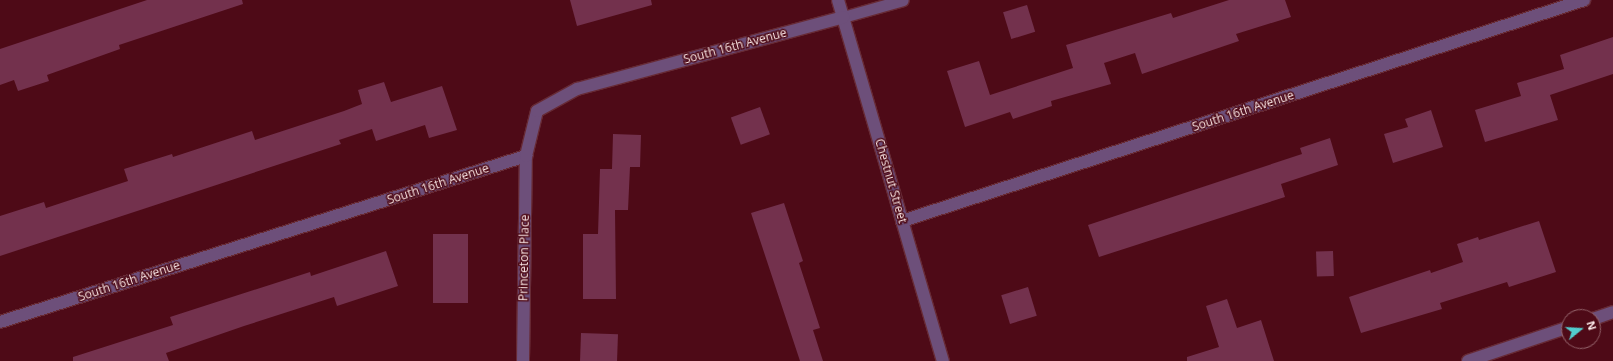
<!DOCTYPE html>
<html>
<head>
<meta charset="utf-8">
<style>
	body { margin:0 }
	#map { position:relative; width:1613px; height:361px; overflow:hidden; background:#4e0a17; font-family:"Open Sans",sans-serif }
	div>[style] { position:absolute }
	.building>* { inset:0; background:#73314d; transform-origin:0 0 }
	.roads { filter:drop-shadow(1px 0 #672a35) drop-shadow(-1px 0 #672a35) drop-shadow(0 1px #672a35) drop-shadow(0 -1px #672a35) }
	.service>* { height:11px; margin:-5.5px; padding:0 5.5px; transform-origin:5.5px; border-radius:5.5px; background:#6d4f7a }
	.minor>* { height:12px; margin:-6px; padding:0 6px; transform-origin:6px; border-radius:6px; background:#6d4f7a }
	span { translate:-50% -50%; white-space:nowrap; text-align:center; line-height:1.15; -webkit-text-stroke:3px #4e0a17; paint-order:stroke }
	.street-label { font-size:12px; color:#feecec }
	.north { position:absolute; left:1561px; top:309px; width:40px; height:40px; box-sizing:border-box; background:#4e0a17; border:1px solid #94646c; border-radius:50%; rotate:72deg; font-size:11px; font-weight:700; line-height:16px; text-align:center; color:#feecec }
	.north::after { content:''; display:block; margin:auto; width:14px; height:18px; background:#52cdce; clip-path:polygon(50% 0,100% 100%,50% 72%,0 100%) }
</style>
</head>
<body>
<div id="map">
	<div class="building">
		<i style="clip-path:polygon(147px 0,242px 0,243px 4px,119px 45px,120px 49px,47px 75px,49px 81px,18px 91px,14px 80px,0 85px,0 49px)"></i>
		<i style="clip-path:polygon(570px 0,651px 0,652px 5px,577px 26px)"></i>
		<i style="clip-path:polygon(1229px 0,1285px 0,1291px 17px,1236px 34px,1239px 41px,1142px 74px,1135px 53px,1104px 63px,1111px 84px,1051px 101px,1052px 106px,1013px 119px,1010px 112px,965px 127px,947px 71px,979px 61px,990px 95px,1073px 68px,1066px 45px,1171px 13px,1173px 18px)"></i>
		<i style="left:1027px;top:5px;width:28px;height:25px;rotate:73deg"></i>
		<i style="clip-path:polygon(1613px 37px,1613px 74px,1550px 95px,1558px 120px,1485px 142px,1475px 110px,1521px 96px,1517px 83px,1564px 69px,1560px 55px)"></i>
		<i style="clip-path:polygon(384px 82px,391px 102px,442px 86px,457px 130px,429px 138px,425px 125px,376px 141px,372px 129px,339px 140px,341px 144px,0 256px,0 216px,44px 202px,46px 208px,128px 181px,124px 169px,172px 154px,173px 157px,252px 131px,255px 140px,344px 111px,362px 104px,358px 90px)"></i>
		<i style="left:760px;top:107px;width:29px;height:31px;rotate:70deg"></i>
		<i style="clip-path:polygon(1431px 110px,1443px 147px,1393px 163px,1384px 134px,1408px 127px,1405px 119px)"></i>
		<i style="clip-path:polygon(613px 134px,641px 135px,640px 167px,630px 167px,628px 210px,615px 210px,616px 299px,583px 299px,583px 234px,598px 234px,600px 169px,612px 169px)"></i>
		<i style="clip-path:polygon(1330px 138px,1338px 165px,1281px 184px,1285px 197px,1099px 257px,1088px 225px,1302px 154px,1300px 148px)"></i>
		<i style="clip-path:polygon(784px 203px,803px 261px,799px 263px,820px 328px,813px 330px,823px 361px,800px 361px,751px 213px)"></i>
		<i style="clip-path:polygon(1539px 221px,1556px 272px,1509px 287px,1507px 282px,1440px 303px,1442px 309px,1361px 333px,1349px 297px,1430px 270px,1431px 273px,1463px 262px,1457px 244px,1478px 237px,1479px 240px)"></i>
		<i style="left:433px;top:234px;width:35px;height:69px"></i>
		<i style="clip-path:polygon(386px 251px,398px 286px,337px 306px,334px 297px,244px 326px,166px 353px,169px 361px,73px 361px,73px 357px,173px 325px,170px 317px,310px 272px,311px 276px)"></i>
		<i style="left:1333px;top:251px;width:25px;height:17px;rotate:88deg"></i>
		<i style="left:1028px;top:287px;width:30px;height:28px;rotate:73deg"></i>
		<i style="clip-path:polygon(1227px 299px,1237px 328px,1261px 320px,1274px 361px,1187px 361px,1187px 357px,1219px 347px,1206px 306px)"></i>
		<i style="left:581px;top:333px;width:37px;height:28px;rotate:2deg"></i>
	</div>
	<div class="roads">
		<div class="service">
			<i style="left:843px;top:17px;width:62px;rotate:-15.8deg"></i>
		</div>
		<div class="minor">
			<i style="left:838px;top:0;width:376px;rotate:73.8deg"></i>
			<i style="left:902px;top:221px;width:717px;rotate:-17.95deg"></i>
			<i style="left:1593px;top:319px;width:21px;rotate:-19deg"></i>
			<i style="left:0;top:322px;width:552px;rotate:-17.52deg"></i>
			<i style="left:523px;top:361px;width:205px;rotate:-89.2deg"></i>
			<i style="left:526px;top:156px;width:46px;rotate:-76.3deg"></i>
			<i style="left:537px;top:111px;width:46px;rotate:-28.8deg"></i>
			<i style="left:577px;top:89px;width:276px;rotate:-15.1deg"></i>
			<i style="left:1468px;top:361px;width:107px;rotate:-18.6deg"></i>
		</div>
	</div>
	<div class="street-label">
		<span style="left:735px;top:46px;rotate:-15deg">South 16th Avenue</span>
		<span style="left:1243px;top:111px;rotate:-18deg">South 16th Avenue</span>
		<span style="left:891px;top:181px;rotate:74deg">Chestnut Street</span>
		<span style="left:438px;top:184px;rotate:-18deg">South 16th Avenue</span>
		<span style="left:524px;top:258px;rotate:-89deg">Princeton Place</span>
		<span style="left:129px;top:281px;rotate:-18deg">South 16th Avenue</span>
	</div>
	<div class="north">N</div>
</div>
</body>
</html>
